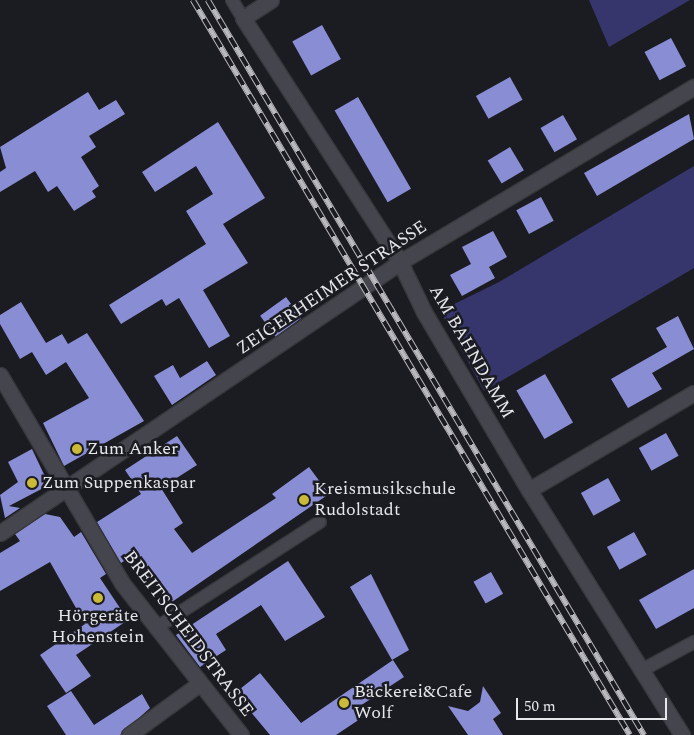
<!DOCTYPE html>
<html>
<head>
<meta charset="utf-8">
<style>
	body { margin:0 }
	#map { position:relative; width:694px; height:735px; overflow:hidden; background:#1b1b22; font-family:Spectral,serif }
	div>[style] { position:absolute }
	.green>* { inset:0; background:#36366c }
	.building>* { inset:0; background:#898dd4; transform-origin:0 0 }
	.roads { filter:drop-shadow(1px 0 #37383c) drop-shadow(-1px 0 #37383c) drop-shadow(0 1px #37383c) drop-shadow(0 -1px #37383c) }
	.lane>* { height:12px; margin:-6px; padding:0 6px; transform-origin:6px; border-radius:6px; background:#45464d }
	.street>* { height:15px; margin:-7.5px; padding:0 7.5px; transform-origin:7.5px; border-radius:7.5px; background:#45464d }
	.rail>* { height:5.5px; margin-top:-2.75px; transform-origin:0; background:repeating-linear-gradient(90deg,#1b1b22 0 11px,#b9b9be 0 22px); box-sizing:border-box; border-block:1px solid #b9b9be }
	.dots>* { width:14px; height:14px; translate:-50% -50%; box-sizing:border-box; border:2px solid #1b1b22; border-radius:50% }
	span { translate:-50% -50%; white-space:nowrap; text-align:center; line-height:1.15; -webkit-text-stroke:5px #1b1b22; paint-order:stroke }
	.street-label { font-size:18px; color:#e6e7eb }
	.poi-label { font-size:18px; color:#e6e7eb }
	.left { translate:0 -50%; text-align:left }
	.scale { position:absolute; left:516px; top:698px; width:151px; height:22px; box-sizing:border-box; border:2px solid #e6e7eb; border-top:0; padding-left:6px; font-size:15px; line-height:18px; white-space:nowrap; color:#e6e7eb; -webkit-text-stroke:4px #1b1b22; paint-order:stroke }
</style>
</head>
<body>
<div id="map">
	<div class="green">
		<i style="clip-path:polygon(589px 0,690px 0,609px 47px)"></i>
		<i style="clip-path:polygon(694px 166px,694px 268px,484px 391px,440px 311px,499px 282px)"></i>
	</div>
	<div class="building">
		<i style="left:322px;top:25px;width:39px;height:34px;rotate:61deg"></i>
		<i style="left:671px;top:38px;width:32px;height:30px;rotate:62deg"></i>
		<i style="left:510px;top:77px;width:26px;height:39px;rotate:61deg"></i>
		<i style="clip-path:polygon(88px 92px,99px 110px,116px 100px,125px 114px,89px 136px,96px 147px,81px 157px,99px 186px,92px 191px,96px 197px,74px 211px,57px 186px,48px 192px,35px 171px,0 192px,0 172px,6px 168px,0 147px)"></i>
		<i style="left:358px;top:97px;width:106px;height:27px;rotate:60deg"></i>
		<i style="clip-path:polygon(689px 114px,694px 139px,597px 196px,584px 173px)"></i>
		<i style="left:563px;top:115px;width:28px;height:26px;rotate:60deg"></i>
		<i style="clip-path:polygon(218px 122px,265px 198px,223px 224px,248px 263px,203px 290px,230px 336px,209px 348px,179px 298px,166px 306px,162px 299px,121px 324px,109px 305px,206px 244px,186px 211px,213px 194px,196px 166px,155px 192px,142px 172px)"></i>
		<i style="left:510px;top:147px;width:27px;height:26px;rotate:59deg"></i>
		<i style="left:541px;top:197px;width:27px;height:28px;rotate:62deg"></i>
		<i style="clip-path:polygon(493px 231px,507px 257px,489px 267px,495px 278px,462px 296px,450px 275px,471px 264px,462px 247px)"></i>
		<i style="left:286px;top:297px;width:26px;height:32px;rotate:54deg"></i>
		<i style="clip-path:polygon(21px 302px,46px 343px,62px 334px,68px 344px,87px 333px,144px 421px,64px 466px,43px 423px,89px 398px,66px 362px,46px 375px,32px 352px,20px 359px,0 324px,0 315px)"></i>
		<i style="clip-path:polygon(678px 316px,694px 349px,652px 373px,662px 389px,628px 408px,611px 379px,667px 347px,656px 328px)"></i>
		<i style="clip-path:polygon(207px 361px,216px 375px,172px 405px,154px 376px,173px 365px,180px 378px)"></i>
		<i style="left:545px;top:374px;width:56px;height:33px;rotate:60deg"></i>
		<i style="left:666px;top:433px;width:26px;height:31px;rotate:61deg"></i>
		<i style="clip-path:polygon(177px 436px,197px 465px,161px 488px,183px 523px,174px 529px,192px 553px,276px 498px,272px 494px,309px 467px,329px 494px,169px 604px,135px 554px,121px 563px,97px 522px,141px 494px,125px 470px)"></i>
		<i style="clip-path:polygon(32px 449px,49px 485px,9px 506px,20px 508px,5px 518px,0 495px,18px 482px,8px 462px)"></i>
		<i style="left:608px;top:478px;width:26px;height:31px;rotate:61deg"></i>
		<i style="clip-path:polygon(45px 514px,60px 517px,74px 537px,81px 532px,106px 574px,100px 578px,128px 620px,76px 655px,91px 676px,66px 693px,40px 655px,85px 624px,50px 562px,0 591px,0 553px,20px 541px,15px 534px)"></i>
		<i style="left:634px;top:532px;width:26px;height:31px;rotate:61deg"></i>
		<i style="clip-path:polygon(288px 561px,325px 617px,285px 641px,261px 605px,216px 634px,226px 650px,200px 667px,176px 635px)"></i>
		<i style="clip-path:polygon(694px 569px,694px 608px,656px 629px,639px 600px)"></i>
		<i style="left:491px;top:572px;width:25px;height:20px;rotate:61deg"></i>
		<i style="clip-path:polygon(371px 574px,409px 650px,392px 660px,350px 587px)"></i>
		<i style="clip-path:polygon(393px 660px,404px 677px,360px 706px,366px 715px,336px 735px,270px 735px,235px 693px,260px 673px,301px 723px)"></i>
		<i style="clip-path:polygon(483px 686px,501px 713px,493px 719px,503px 735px,468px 735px,448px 706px,468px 711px,480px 702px)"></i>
		<i style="clip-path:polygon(71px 691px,94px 725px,142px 694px,150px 708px,120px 735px,66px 735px,47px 706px)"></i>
	</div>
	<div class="roads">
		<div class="lane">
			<i style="left:232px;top:0;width:21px;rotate:59deg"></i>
			<i style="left:156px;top:628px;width:195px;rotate:-32.9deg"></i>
			<i style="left:642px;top:670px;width:59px;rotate:-28.3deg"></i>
		</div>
		<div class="street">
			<i style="left:271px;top:0;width:33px;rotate:147deg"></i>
			<i style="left:243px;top:18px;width:290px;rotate:57.2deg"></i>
			<i style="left:400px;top:262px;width:55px;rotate:64.4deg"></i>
			<i style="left:424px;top:312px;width:207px;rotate:59.5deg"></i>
			<i style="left:529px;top:490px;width:289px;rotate:58deg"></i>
			<i style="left:0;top:375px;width:241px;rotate:59.6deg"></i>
			<i style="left:122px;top:583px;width:193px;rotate:51.9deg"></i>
			<i style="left:529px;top:490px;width:191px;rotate:-30.5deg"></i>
			<i style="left:0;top:533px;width:483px;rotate:-34.1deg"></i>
			<i style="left:400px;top:262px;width:342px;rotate:-30.8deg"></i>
			<i style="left:129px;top:735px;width:87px;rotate:-36.1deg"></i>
		</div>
	</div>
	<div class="rail">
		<i style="left:193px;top:0;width:855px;rotate:59.27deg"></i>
		<i style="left:208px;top:0;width:855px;rotate:59.32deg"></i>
	</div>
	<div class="dots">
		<i style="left:77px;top:449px;background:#cbba39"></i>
		<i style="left:32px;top:483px;background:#cbba39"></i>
		<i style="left:304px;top:500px;background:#cbba39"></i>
		<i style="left:98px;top:598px;background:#cbba39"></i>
		<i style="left:344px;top:703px;background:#cbba39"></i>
	</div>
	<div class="street-label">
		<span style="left:332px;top:288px;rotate:-34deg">ZEIGERHEIMER STRASSE</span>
		<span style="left:471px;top:352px;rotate:60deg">AM BAHNDAMM</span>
		<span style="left:188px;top:634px;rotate:53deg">BREITSCHEIDSTRASSE</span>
	</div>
	<div class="poi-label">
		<span class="left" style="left:87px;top:449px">Zum Anker</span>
		<span class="left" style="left:42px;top:483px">Zum Suppenkaspar</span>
		<span class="left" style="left:314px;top:500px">Kreismusikschule<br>Rudolstadt</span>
		<span style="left:98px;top:627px">Hörgeräte<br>Hohenstein</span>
		<span class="left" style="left:354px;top:703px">Bäckerei&amp;Cafe<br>Wolf</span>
	</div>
	<div class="scale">50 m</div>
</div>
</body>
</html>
